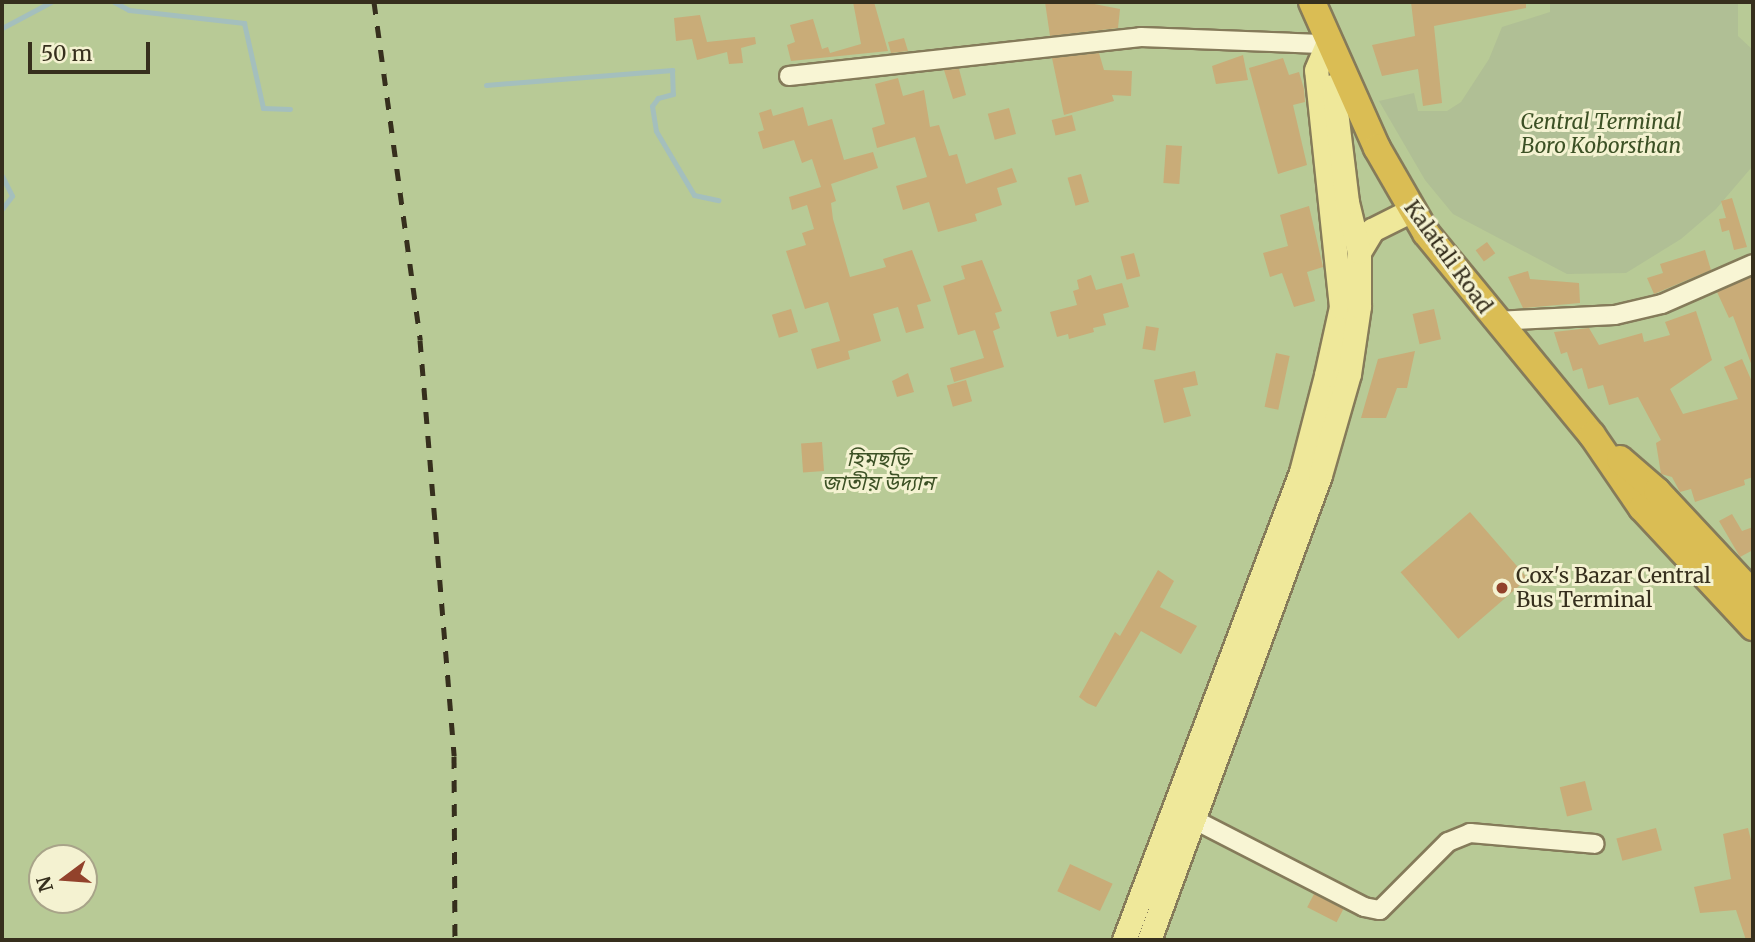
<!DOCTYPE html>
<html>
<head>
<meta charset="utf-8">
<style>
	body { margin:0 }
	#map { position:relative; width:1755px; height:942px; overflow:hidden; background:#ece9c2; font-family:Merriweather,"Noto Sans Bengali",serif }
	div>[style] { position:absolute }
	.green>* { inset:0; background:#b8ca96 }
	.cemetery>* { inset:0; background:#b0bf95 }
	.stream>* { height:5px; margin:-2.5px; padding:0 2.5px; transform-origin:2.5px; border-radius:2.5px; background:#a4bfbd }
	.building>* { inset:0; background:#c9ac78; transform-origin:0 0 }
	.roads { filter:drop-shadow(2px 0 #857b5a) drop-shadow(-2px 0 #857b5a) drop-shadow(0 2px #857b5a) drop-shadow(0 -2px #857b5a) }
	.minor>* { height:18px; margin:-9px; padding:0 9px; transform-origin:9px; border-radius:9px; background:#f8f5d4 }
	.major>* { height:23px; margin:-11.5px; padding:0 11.5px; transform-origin:11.5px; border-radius:11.5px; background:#efe89a }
	.highway>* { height:26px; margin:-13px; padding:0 13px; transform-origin:13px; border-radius:13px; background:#dabd54 }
	.rail>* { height:5px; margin-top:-2.5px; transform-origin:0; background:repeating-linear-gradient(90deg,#362f1d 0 12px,transparent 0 24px) }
	.dots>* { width:19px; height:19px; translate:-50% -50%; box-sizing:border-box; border:4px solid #f4f2d1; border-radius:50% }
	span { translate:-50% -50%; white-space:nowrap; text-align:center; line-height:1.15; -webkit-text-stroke:6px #f4f2d1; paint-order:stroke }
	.park-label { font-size:21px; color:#3c5125; font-style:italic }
	.street-label { font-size:21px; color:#362f1d }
	.poi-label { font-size:21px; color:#362f1d }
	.left { translate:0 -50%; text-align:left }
	.frame { position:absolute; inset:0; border:4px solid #362f1d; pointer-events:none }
	.north { position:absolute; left:28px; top:844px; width:70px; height:70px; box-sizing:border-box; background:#f4f2d1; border:2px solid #a8a489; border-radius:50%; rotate:254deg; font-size:19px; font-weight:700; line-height:28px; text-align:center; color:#362f1d }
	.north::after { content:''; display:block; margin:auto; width:24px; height:32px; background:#92422b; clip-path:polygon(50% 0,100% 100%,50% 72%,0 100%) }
	.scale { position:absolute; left:28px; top:42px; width:122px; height:32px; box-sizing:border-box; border:4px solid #362f1d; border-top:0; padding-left:9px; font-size:21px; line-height:24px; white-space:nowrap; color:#362f1d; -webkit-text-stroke:5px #f4f2d1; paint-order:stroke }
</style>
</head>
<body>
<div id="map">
	<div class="green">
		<i style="clip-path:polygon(evenodd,2px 2px,1753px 2px,1753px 940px,2px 940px,2px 2px,42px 858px,84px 858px,84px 900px,42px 900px,42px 858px)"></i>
	</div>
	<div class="cemetery">
		<i style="clip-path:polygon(1550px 2px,1738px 2px,1738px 36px,1753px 50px,1751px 168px,1716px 209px,1681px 239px,1626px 273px,1567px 274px,1453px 214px,1425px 180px,1379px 101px,1414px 93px,1418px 111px,1447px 111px,1461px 102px,1489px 59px,1502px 27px,1550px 12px)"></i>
	</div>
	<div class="stream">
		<i style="left:114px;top:2px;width:17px;rotate:28deg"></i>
		<i style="left:129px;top:10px;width:116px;rotate:6.4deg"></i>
		<i style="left:244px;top:23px;width:87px;rotate:77.4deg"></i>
		<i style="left:263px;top:108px;width:27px;rotate:2deg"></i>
		<i style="left:2px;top:28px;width:55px;rotate:-28deg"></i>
		<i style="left:486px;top:85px;width:187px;rotate:-4.6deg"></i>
		<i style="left:672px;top:70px;width:24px;rotate:88deg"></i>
		<i style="left:673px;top:94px;width:16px;rotate:165deg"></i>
		<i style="left:658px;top:98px;width:10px;rotate:127deg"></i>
		<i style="left:652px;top:106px;width:25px;rotate:81deg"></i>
		<i style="left:656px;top:131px;width:74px;rotate:59.3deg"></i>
		<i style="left:694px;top:195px;width:25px;rotate:12deg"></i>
		<i style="left:2px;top:176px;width:22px;rotate:63deg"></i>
		<i style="left:12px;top:196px;width:16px;rotate:128deg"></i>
	</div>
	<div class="building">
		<i style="clip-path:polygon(853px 2px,874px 2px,888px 51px,791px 61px,787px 45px,795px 42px,790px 25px,813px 19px,822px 49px,828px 47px,830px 53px,861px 44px)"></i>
		<i style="clip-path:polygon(1045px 2px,1084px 2px,1120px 9px,1118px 28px,1050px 36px)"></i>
		<i style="clip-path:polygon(1411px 2px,1526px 2px,1526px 8px,1434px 26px,1442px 103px,1423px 106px,1418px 69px,1382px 76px,1372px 45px,1415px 36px)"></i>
		<i style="clip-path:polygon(700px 15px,707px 42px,755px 37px,756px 44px,741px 48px,743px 63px,729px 64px,727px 52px,697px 60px,692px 39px,676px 41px,674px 18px)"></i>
		<i style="clip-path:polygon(904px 38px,908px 51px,891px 53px,888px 42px)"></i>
		<i style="clip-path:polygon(1099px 53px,1104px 70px,1132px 71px,1131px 96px,1112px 95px,1114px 101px,1064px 115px,1052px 58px)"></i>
		<i style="clip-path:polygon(1243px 55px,1248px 80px,1216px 84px,1212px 66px)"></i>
		<i style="clip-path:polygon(1283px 58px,1289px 75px,1299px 72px,1304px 89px,1305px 102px,1293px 105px,1307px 165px,1278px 174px,1249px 68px)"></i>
		<i style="clip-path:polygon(959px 69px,966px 95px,953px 99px,944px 70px)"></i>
		<i style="clip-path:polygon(898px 78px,903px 96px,924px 90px,930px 127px,939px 125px,949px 156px,957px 154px,966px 184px,1012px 168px,1017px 182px,997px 188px,1002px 205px,975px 214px,977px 221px,938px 232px,929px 202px,903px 210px,896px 186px,927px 177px,915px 137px,877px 148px,872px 128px,885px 124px,875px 84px)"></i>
		<i style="clip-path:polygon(803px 107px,808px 126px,832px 119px,844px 160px,873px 152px,878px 168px,831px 184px,836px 201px,831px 203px,833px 219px,850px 277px,886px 267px,883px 259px,912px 250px,931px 301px,917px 305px,924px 328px,906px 333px,898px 307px,873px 314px,881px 341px,848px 351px,850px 359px,817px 369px,811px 349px,840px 341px,828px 302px,805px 309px,786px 251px,806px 245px,802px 233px,814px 229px,807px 205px,792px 210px,789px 197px,821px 187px,812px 159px,802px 163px,794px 140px,763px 149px,758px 132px,764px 130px,759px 113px,771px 109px,773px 116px)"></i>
		<i style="left:1009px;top:108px;width:27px;height:22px;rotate:75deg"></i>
		<i style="left:1072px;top:115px;width:16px;height:21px;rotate:76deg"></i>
		<i style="left:1166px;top:145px;width:16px;height:38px;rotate:4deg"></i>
		<i style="left:1081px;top:174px;width:29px;height:14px;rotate:74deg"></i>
		<i style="clip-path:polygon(1732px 198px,1747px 247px,1734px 250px,1729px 230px,1722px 232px,1719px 219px,1726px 218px,1721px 201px)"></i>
		<i style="clip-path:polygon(1309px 206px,1323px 267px,1307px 272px,1315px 301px,1294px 307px,1282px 273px,1270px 277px,1263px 253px,1288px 246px,1280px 215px)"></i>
		<i style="left:1487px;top:242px;width:14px;height:14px;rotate:54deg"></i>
		<i style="clip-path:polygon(1705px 250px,1711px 270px,1654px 294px,1647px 278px,1663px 273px,1660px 264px)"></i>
		<i style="left:1134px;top:253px;width:24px;height:14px;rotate:75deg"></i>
		<i style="clip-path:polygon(982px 260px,1002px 311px,995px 313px,1000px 328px,993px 331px,1004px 367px,954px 382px,950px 368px,984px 358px,975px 330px,958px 335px,943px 286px,965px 279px,961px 266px)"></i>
		<i style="clip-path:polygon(1528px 271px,1530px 279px,1579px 283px,1580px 303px,1523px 308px,1508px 277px)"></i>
		<i style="clip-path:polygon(1091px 275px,1096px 290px,1122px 283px,1129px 307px,1103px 314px,1106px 325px,1093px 328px,1094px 332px,1069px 339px,1068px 334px,1057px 337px,1050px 312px,1077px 305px,1073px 291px,1079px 289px,1077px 280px)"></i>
		<i style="clip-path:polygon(1753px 276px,1753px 366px,1752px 366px,1733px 316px,1729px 318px,1717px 292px)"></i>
		<i style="left:791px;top:309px;width:24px;height:20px;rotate:73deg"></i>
		<i style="left:1434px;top:309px;width:31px;height:22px;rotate:77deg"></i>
		<i style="clip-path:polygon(1696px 311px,1712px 360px,1670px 389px,1683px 414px,1738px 399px,1724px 367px,1742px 359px,1753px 384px,1753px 477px,1744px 480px,1745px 485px,1695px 502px,1691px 489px,1680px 492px,1672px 477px,1661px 474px,1656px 443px,1661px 440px,1638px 397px,1609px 405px,1603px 385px,1588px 389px,1582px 368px,1573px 371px,1567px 352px,1561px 354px,1554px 332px,1589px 328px,1599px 345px,1642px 333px,1644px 342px,1670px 335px,1665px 322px)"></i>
		<i style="left:1146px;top:326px;width:13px;height:23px;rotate:9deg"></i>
		<i style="clip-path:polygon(1415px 351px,1407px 388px,1397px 388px,1386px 418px,1361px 418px,1378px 359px)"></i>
		<i style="left:1276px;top:353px;width:14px;height:55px;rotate:12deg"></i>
		<i style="clip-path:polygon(1195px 371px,1198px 385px,1183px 388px,1191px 416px,1164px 423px,1154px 380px)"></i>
		<i style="clip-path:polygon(908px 373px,914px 392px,897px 397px,892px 381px)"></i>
		<i style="left:966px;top:380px;width:22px;height:20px;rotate:74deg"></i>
		<i style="left:822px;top:442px;width:29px;height:21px;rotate:86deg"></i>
		<i style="left:1470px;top:512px;width:88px;height:92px;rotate:49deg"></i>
		<i style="clip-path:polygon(1732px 514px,1742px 531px,1753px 527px,1753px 550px,1740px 557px,1719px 521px)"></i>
		<i style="clip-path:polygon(1158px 570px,1174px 581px,1160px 607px,1197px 626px,1181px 654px,1141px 631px,1096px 707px,1087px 703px,1079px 697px,1115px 632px,1120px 636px)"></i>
		<i style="left:1585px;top:781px;width:30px;height:26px;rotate:76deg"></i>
		<i style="left:1656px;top:828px;width:23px;height:41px;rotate:75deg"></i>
		<i style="clip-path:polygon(1748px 828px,1753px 848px,1753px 940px,1746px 940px,1736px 910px,1700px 913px,1694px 887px,1731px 879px,1723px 834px)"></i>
		<i style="left:1070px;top:864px;width:47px;height:30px;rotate:25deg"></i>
		<i style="left:1314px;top:894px;width:33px;height:15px;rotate:27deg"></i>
	</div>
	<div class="roads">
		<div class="minor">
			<i style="left:789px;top:76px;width:354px;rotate:-6.3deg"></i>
			<i style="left:1141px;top:37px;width:186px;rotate:2.2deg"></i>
			<i style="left:1495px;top:321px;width:120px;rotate:-2.9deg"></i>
			<i style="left:1615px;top:315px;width:48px;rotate:-13.2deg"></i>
			<i style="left:1662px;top:304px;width:99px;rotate:-23.7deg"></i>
			<i style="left:1193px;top:819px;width:192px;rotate:27.2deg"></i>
			<i style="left:1364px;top:907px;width:16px;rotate:11deg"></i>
			<i style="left:1380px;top:910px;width:96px;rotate:-45deg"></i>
			<i style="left:1448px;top:842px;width:24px;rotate:-22deg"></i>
			<i style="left:1470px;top:833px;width:125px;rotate:5deg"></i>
		</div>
		<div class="major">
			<i style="left:1359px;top:252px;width:26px;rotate:-59deg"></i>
			<i style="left:1372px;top:230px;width:45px;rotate:-26.6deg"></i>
			<i style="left:1124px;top:940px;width:500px;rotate:-69.28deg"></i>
			<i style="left:1301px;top:472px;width:100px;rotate:-75.5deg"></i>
			<i style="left:1326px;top:375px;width:70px;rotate:-77.6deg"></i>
			<i style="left:1341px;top:307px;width:238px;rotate:-96deg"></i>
			<i style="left:1316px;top:70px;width:28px;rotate:-67deg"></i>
			<i style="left:1149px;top:940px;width:495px;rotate:-69.8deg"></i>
			<i style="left:1320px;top:475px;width:105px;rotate:-74deg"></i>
			<i style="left:1349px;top:374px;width:69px;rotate:-81.6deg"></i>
			<i style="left:1359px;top:306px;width:54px;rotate:-90deg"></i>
			<i style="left:1359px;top:252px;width:51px;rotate:-103.5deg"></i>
			<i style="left:1347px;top:202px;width:117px;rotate:-96.9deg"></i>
		</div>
		<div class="highway">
			<i style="left:1312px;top:2px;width:160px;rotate:66deg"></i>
			<i style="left:1377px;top:148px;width:98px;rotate:60deg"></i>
			<i style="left:1426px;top:233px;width:261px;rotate:50.6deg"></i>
			<i style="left:1592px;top:435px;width:88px;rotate:55.6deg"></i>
			<i style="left:1642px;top:508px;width:163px;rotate:47deg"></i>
			<i style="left:1620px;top:459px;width:49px;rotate:40.9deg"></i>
			<i style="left:1657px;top:491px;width:141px;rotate:47deg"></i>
		</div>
	</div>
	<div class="rail">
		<i style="left:374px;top:2px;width:341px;rotate:82.2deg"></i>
		<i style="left:420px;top:340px;width:417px;rotate:85.3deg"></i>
		<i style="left:454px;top:756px;width:184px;rotate:89.7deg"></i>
	</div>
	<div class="dots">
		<i style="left:1502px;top:588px;background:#92422b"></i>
	</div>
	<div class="park-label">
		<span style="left:1601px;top:134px">Central Terminal<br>Boro Koborsthan</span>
		<span style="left:878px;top:471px">হিমছড়ি<br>জাতীয় উদ্যান</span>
	</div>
	<div class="street-label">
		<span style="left:1448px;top:257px;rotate:54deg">Kalatali Road</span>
	</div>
	<div class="poi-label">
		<span class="left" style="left:1516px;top:588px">Cox's Bazar Central<br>Bus Terminal</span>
	</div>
	<div class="frame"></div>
	<div class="north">N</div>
	<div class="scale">50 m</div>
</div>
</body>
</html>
